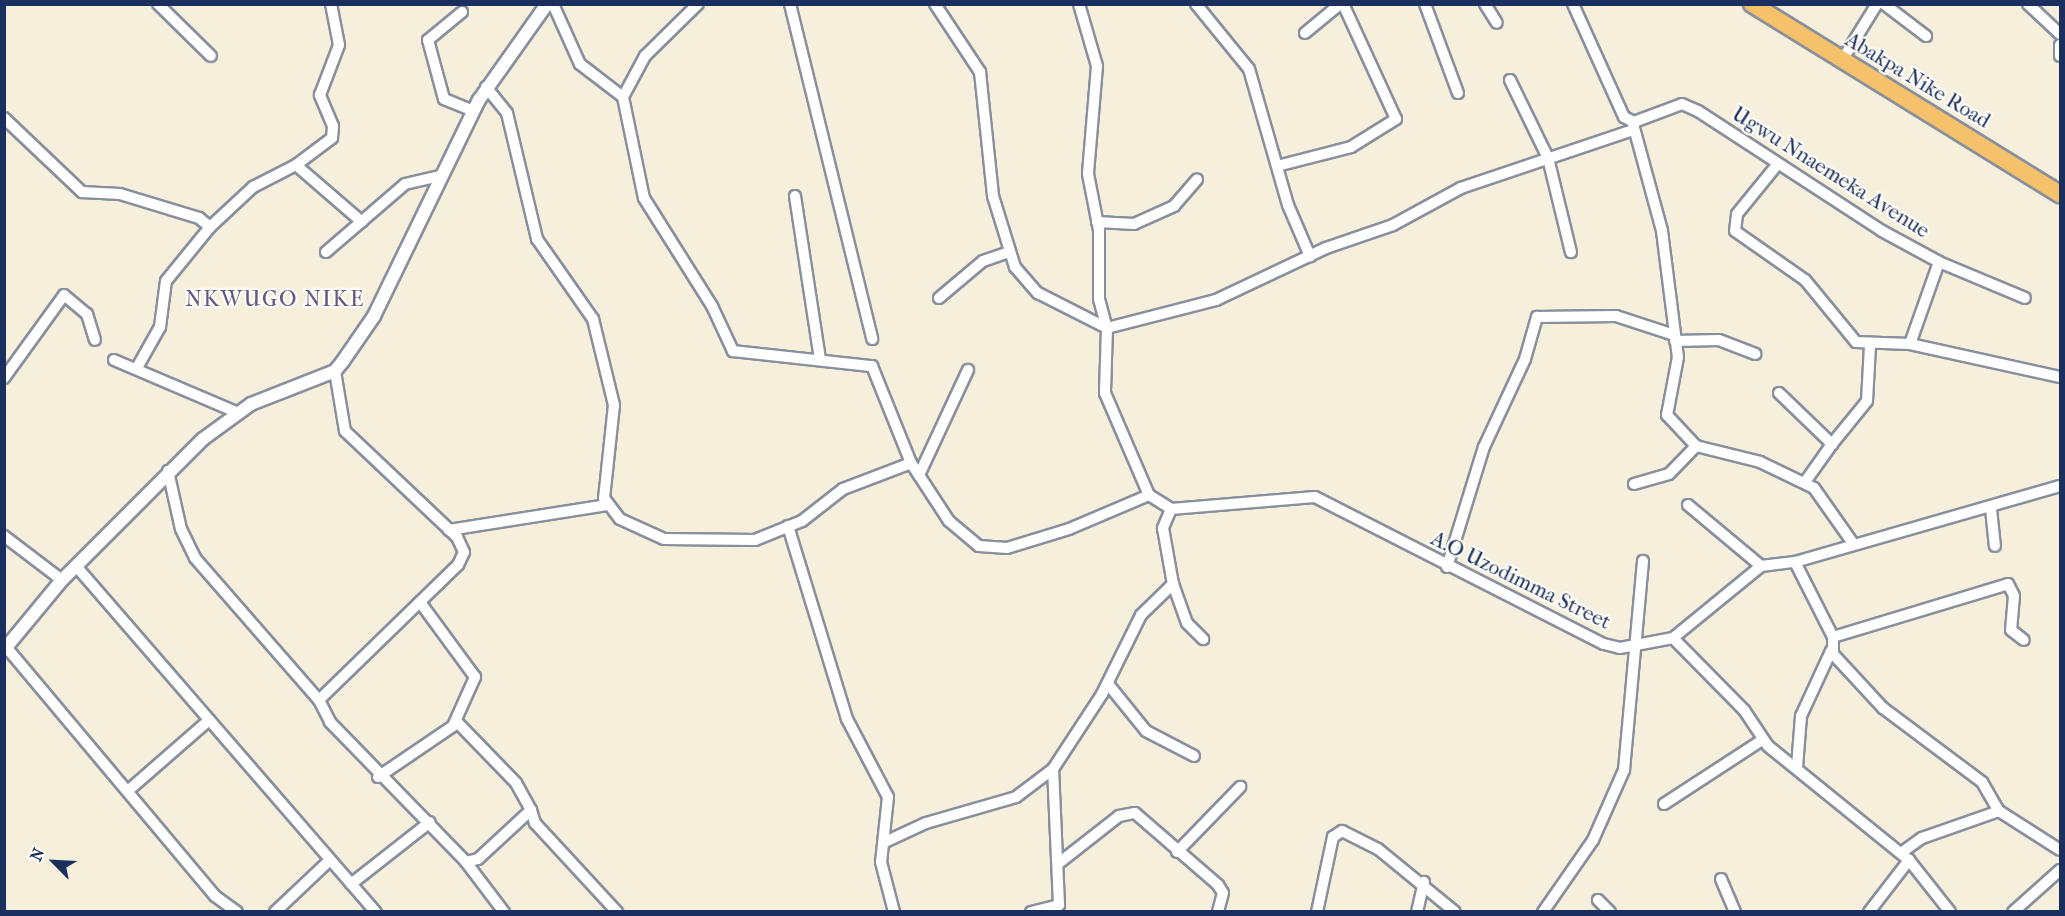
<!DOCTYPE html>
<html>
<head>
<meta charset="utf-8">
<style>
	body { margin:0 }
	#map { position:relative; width:2065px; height:916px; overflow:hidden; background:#f6efdc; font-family:"IM FELL French Canon",serif }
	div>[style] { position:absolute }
	.roads { filter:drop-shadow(2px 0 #888f9d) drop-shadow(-2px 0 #888f9d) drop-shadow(0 2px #888f9d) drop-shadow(0 -2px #888f9d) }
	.minor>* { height:10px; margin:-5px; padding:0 5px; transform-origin:5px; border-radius:5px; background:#fff }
	.tertiary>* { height:12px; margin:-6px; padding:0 6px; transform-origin:6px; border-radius:6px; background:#fff }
	.primary>* { height:16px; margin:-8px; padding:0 8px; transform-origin:8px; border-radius:8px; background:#f5c16b }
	span { translate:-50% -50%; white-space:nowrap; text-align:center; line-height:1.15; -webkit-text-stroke:4.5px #fdfcf7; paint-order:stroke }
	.street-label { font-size:21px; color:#1b2f5e }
	.neighbourhood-label { font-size:22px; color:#645883; letter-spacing:1.5px }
	.frame { position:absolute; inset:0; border:6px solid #1b2f5e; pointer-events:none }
	.north { position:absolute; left:24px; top:832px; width:60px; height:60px; -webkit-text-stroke:4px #fdfcf7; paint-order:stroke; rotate:294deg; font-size:16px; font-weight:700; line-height:24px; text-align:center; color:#1b2f5e }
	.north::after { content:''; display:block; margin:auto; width:21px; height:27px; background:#1b2f5e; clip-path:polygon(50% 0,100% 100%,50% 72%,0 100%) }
</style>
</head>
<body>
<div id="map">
	<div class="roads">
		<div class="minor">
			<i style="left:158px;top:4px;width:74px;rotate:44.5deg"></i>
			<i style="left:553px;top:4px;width:66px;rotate:65.8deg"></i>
			<i style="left:580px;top:64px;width:54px;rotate:37.5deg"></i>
			<i style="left:623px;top:97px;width:103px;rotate:78.3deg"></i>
			<i style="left:644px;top:198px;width:128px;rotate:57.8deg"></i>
			<i style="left:712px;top:306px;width:50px;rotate:65deg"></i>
			<i style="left:733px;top:351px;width:140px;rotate:6.2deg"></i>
			<i style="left:872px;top:366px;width:105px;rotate:68.1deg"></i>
			<i style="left:911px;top:463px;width:69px;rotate:56.8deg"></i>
			<i style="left:949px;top:521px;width:39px;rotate:40deg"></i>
			<i style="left:979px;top:546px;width:28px;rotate:4deg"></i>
			<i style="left:1007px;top:548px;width:65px;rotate:-17deg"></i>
			<i style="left:1069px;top:529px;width:87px;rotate:-23deg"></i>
			<i style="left:790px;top:4px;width:345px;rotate:76.2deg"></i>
			<i style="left:935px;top:4px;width:82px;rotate:56.5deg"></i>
			<i style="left:980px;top:72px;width:125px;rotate:84deg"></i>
			<i style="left:993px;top:196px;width:74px;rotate:72.8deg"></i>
			<i style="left:1015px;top:267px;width:35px;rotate:49deg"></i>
			<i style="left:1038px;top:293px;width:77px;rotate:26.9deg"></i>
			<i style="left:1107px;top:328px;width:113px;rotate:-14.4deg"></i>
			<i style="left:1216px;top:300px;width:122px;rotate:-25.3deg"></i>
			<i style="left:1326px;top:248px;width:71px;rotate:-18.9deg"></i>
			<i style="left:1393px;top:225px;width:77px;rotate:-28.6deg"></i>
			<i style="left:1461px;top:188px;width:182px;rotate:-18.6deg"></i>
			<i style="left:1079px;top:4px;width:65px;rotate:73.8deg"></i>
			<i style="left:1097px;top:66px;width:108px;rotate:94.8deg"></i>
			<i style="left:1088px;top:174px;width:57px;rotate:78.9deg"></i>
			<i style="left:1099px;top:230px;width:69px;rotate:90deg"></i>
			<i style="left:1099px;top:299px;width:30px;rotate:75deg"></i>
			<i style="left:1107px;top:328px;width:65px;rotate:91.8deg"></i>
			<i style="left:1105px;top:393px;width:111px;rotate:66.7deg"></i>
			<i style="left:1149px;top:495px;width:26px;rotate:32deg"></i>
			<i style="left:1171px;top:509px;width:144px;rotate:-4.8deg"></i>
			<i style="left:1315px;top:497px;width:324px;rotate:27deg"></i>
			<i style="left:1604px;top:644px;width:16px;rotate:14deg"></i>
			<i style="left:1620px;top:648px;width:54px;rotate:-10.7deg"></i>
			<i style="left:1673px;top:638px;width:101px;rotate:45.4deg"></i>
			<i style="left:1744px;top:710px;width:43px;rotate:56.3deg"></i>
			<i style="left:1768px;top:746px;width:181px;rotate:39deg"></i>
			<i style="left:1909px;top:860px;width:66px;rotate:51.7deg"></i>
			<i style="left:1196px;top:4px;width:84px;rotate:50.8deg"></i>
			<i style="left:1249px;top:69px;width:141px;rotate:74deg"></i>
			<i style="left:1288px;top:205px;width:56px;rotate:66.7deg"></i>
			<i style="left:1425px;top:4px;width:95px;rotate:69.7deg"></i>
			<i style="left:1485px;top:4px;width:22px;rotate:58deg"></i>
			<i style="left:1573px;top:4px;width:124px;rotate:65.7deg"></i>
			<i style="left:1624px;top:117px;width:11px;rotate:27deg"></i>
			<i style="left:1884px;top:4px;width:53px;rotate:37.3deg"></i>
			<i style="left:2028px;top:4px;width:44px;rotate:43.2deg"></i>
			<i style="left:462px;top:12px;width:44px;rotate:140.5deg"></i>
			<i style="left:428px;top:40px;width:61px;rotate:74.8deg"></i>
			<i style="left:444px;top:99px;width:31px;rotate:22deg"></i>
			<i style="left:1305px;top:33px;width:45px;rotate:-39.6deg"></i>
			<i style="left:2060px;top:45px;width:11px;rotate:90deg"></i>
			<i style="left:1841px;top:62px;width:68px;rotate:-58.2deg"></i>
			<i style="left:1510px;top:80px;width:87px;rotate:64deg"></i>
			<i style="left:1548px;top:158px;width:97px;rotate:76.3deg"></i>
			<i style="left:486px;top:87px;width:33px;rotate:51deg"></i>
			<i style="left:507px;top:113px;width:130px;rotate:76.6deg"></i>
			<i style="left:537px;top:239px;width:98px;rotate:55deg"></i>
			<i style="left:593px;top:319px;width:89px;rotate:76.3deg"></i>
			<i style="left:614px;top:405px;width:94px;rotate:96.1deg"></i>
			<i style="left:604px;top:498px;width:26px;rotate:53deg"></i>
			<i style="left:620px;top:519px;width:48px;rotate:24.4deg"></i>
			<i style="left:664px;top:539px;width:91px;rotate:0.6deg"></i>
			<i style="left:755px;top:540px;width:51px;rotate:-22deg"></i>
			<i style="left:802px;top:521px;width:52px;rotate:-38deg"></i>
			<i style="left:843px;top:489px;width:73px;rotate:-20.9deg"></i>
			<i style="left:623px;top:97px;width:47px;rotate:-61.8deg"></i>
			<i style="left:645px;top:56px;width:74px;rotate:-44.5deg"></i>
			<i style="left:4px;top:118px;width:108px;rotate:43.5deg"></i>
			<i style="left:82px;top:192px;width:38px;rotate:3deg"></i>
			<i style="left:120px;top:194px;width:83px;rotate:16.9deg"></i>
			<i style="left:199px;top:218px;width:14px;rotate:39deg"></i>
			<i style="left:1634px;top:122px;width:51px;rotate:-20.6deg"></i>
			<i style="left:1682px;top:104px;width:17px;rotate:24deg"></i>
			<i style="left:1698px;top:111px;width:220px;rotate:33.1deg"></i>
			<i style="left:1882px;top:231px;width:65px;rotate:28.5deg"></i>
			<i style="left:1939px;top:262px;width:87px;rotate:109.5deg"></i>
			<i style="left:1910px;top:344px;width:54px;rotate:-177.9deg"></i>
			<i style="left:1856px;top:342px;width:80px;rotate:-129.4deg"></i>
			<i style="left:1805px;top:280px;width:85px;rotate:-145deg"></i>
			<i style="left:1735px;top:231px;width:17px;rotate:-83deg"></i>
			<i style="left:1737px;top:214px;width:63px;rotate:-50.8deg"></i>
			<i style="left:1633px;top:124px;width:111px;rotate:74.8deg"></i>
			<i style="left:1662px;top:231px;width:127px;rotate:82.8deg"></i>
			<i style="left:1678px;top:357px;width:59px;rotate:100.7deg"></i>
			<i style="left:1667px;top:415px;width:42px;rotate:46.9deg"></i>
			<i style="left:1696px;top:446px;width:66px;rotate:14deg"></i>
			<i style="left:1760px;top:462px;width:60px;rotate:25.7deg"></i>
			<i style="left:1814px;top:488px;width:66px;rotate:54.9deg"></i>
			<i style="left:296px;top:165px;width:45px;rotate:-36.9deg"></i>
			<i style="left:332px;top:138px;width:12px;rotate:-85deg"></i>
			<i style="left:333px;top:126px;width:34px;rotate:-113deg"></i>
			<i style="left:320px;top:95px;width:53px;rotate:-69.2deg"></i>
			<i style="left:339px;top:45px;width:42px;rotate:-101deg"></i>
			<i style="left:1281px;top:165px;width:72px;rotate:-14.4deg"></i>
			<i style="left:1351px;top:147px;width:53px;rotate:-31.9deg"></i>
			<i style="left:1396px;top:119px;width:127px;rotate:-114.7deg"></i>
			<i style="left:795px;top:196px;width:165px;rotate:81.3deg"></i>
			<i style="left:1097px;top:222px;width:37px;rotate:3deg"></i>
			<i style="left:1134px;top:224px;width:44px;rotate:-24.2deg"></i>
			<i style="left:1174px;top:206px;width:35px;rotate:-49deg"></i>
			<i style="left:326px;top:252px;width:104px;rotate:-40.7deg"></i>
			<i style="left:405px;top:184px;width:35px;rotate:-13deg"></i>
			<i style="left:1939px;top:262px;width:93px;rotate:22.7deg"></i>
			<i style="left:939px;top:298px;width:57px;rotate:-40.1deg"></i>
			<i style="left:983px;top:261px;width:28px;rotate:-19deg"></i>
			<i style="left:1675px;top:341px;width:44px;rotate:-1.3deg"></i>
			<i style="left:1719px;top:340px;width:39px;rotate:21deg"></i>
			<i style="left:1910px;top:344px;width:154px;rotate:12.4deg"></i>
			<i style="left:114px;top:360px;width:135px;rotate:23.1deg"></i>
			<i style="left:138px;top:366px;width:45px;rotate:-60.6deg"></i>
			<i style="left:160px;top:327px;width:46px;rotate:-82.6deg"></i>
			<i style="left:166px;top:281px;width:70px;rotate:-50.8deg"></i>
			<i style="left:210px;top:227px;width:59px;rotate:-42.9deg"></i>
			<i style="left:253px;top:187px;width:48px;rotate:-27.1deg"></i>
			<i style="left:296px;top:165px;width:87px;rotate:40.8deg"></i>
			<i style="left:4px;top:378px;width:102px;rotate:-54.1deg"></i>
			<i style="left:64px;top:295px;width:30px;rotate:40deg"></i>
			<i style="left:87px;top:314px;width:27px;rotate:73deg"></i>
			<i style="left:1779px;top:393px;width:74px;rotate:43.9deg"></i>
			<i style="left:1832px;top:444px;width:47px;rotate:125.4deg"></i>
			<i style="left:1832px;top:444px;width:55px;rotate:-50.9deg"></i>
			<i style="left:1867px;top:401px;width:56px;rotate:-86.9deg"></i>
			<i style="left:168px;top:471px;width:59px;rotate:77.4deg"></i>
			<i style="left:181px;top:529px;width:32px;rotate:64deg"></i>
			<i style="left:195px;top:558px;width:189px;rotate:48.9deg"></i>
			<i style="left:319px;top:700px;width:25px;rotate:63deg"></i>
			<i style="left:330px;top:722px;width:195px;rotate:45.8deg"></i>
			<i style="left:466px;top:862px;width:63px;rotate:52.8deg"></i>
			<i style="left:919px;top:475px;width:116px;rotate:-65deg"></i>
			<i style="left:1634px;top:484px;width:36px;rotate:-16deg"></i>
			<i style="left:1669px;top:474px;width:39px;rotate:-46deg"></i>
			<i style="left:1688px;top:505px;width:95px;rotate:39.9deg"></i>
			<i style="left:1171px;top:509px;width:21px;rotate:113deg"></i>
			<i style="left:1163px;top:528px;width:57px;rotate:79.9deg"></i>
			<i style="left:1173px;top:584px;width:41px;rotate:70.3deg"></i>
			<i style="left:1187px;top:623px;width:23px;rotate:45deg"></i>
			<i style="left:1991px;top:509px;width:37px;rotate:84deg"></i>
			<i style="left:788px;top:526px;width:202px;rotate:73deg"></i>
			<i style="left:847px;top:719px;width:88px;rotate:62.3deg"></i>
			<i style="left:888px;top:797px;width:65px;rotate:96.1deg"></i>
			<i style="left:881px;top:862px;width:52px;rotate:75.4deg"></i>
			<i style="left:449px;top:530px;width:160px;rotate:-9deg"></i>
			<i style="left:4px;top:536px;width:73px;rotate:37.2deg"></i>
			<i style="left:1795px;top:562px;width:84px;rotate:63.1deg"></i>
			<i style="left:1833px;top:637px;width:17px;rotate:90deg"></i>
			<i style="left:1833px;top:654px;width:74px;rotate:47.2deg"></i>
			<i style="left:1883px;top:708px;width:124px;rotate:36.8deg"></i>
			<i style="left:1982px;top:782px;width:34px;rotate:60deg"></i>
			<i style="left:76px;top:566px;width:458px;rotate:49.1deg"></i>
			<i style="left:1447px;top:567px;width:126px;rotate:-72.9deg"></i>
			<i style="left:1484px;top:447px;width:97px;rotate:-65deg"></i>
			<i style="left:1525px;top:359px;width:44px;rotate:-74.1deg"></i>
			<i style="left:1537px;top:317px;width:79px;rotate:-0.7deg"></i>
			<i style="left:1616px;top:316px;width:58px;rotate:18.1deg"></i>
			<i style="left:1833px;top:637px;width:183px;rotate:-16.8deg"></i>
			<i style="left:2008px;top:584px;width:13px;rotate:63deg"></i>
			<i style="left:2014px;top:596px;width:34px;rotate:95deg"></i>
			<i style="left:2011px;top:630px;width:16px;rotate:38deg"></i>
			<i style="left:1673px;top:638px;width:114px;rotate:-39.3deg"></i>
			<i style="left:1761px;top:566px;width:34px;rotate:-7deg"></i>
			<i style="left:1795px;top:562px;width:276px;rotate:-16deg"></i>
			<i style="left:7px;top:648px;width:324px;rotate:50deg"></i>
			<i style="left:215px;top:896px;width:27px;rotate:36deg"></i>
			<i style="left:1108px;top:684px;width:60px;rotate:51deg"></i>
			<i style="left:1146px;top:731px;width:54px;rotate:27.5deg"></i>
			<i style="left:319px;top:700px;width:194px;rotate:-44.2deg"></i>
			<i style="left:458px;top:565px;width:14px;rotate:-65deg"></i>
			<i style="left:464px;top:552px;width:17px;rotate:-115deg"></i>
			<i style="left:457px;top:537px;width:154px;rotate:-136.6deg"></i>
			<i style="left:345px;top:431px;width:61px;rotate:-99.5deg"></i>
			<i style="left:456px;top:721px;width:86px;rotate:45.9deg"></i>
			<i style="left:516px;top:783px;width:31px;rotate:61deg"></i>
			<i style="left:531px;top:810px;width:72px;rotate:137.2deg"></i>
			<i style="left:478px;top:859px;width:12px;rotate:166deg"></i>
			<i style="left:1797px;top:767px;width:51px;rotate:-85.5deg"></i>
			<i style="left:1801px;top:716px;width:72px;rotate:-65.2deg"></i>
			<i style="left:378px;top:777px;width:91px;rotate:-34.2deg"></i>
			<i style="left:453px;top:726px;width:54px;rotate:-65.8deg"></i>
			<i style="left:475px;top:677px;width:93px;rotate:-126.3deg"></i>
			<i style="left:130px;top:789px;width:105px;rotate:-41.1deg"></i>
			<i style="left:1664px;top:804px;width:117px;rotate:-33.1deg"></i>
			<i style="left:531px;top:810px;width:14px;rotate:73deg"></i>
			<i style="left:535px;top:823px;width:121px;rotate:47.3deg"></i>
			<i style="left:885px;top:842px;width:45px;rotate:-24.9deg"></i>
			<i style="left:926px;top:823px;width:94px;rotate:-16.1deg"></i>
			<i style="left:1016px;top:797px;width:46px;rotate:-37.1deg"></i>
			<i style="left:1053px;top:769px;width:90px;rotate:-56.8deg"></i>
			<i style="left:1102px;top:694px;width:88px;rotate:-63.7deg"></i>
			<i style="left:1141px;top:615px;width:45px;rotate:-44.1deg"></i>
			<i style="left:1177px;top:852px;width:91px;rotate:-45.9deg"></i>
			<i style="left:1901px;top:853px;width:26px;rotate:-36deg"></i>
			<i style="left:1922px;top:838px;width:82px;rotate:-19.3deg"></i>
			<i style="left:1999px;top:811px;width:72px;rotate:32.6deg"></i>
			<i style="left:1059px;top:863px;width:76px;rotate:-38.1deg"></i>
			<i style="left:1119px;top:816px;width:16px;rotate:-11deg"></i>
			<i style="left:1135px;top:813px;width:110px;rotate:40.9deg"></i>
			<i style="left:1218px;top:885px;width:9px;rotate:58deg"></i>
			<i style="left:1223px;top:893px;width:20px;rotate:105deg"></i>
			<i style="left:1721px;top:879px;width:36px;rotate:67deg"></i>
			<i style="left:351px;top:884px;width:100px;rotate:-38.1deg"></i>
			<i style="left:1598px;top:900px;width:17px;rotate:45deg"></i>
			<i style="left:275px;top:912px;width:74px;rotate:-43.4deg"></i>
			<i style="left:1031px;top:912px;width:29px;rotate:-14deg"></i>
			<i style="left:1059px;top:905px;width:136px;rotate:-92.5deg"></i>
			<i style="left:1317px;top:912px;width:77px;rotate:-78deg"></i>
			<i style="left:1333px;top:837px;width:11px;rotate:-34deg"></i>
			<i style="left:1342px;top:831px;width:40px;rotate:26.6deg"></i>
			<i style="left:1378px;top:849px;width:99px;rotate:39.3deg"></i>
			<i style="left:1417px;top:912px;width:31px;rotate:-77deg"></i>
			<i style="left:1543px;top:912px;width:88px;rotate:-55.2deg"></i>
			<i style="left:1593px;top:840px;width:77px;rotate:-66.1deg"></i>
			<i style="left:1624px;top:770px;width:210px;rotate:-84.8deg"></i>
			<i style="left:1869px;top:912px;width:66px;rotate:-52.4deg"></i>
			<i style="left:2013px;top:912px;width:63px;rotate:-41.8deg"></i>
		</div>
		<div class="tertiary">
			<i style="left:4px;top:650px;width:91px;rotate:-50.4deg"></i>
			<i style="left:62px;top:580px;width:199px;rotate:-45deg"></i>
			<i style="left:203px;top:439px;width:59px;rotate:-36.1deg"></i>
			<i style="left:251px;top:404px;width:90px;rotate:-21.4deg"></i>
			<i style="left:335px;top:371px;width:13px;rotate:-51deg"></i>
			<i style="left:343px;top:361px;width:55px;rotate:-55.4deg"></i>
			<i style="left:374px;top:316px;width:240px;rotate:-64.1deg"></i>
			<i style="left:479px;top:100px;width:118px;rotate:-54.7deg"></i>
		</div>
		<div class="primary">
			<i style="left:1752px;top:4px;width:362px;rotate:31.7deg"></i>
		</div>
	</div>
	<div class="street-label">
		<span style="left:1918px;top:80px;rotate:31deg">Abakpa Nike Road</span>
		<span style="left:1831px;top:172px;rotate:32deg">Ugwu Nnaemeka Avenue</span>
		<span style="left:1521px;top:580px;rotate:26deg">A.O Uzodimma Street</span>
	</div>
	<div class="neighbourhood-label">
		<span style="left:275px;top:300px">NKWUGO NIKE</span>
	</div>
	<div class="frame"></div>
	<div class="north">N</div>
</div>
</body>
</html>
